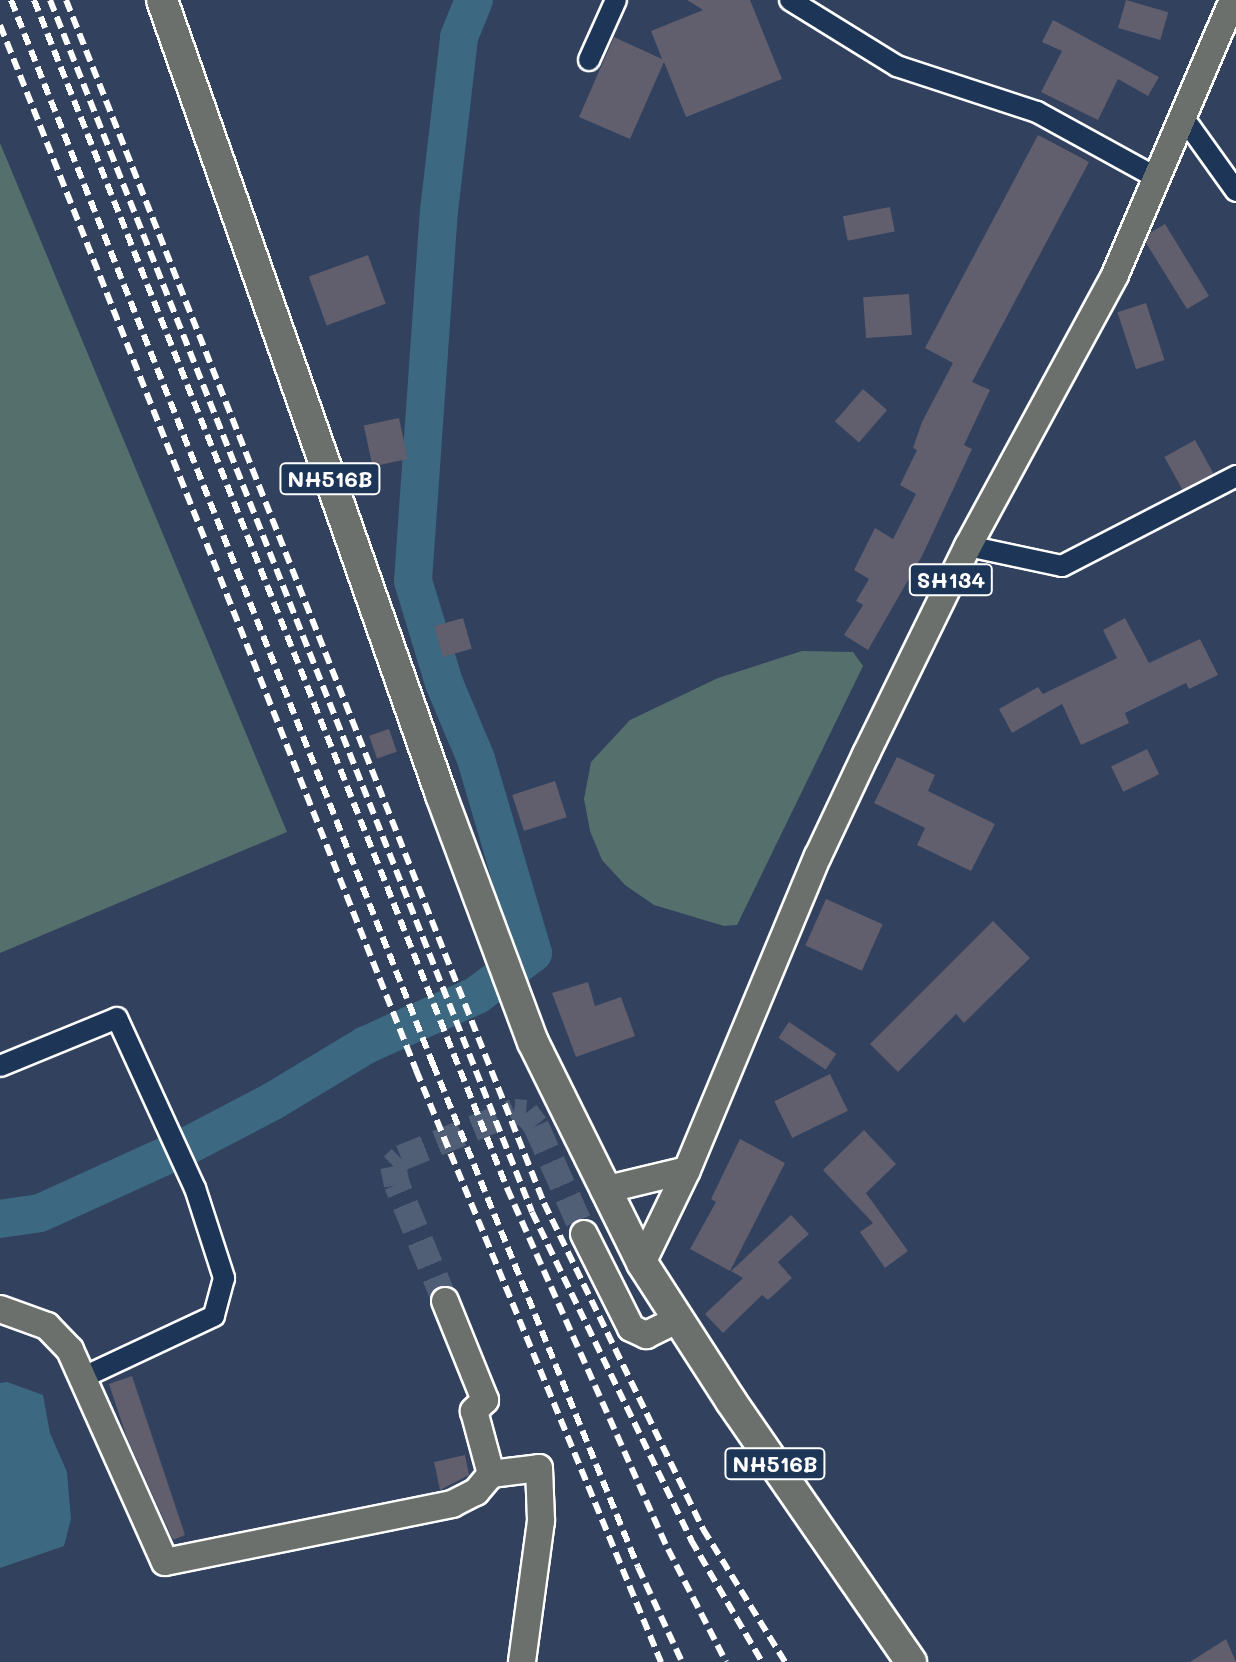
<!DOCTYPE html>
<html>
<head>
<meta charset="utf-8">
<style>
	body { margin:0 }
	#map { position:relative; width:1236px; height:1662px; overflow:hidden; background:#31415e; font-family:Mali,sans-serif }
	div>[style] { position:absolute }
	.green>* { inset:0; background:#556f6c }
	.water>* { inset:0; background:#3c6881 }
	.river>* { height:38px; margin:-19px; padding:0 19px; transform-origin:19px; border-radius:19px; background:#3c6881 }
	.building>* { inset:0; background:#615e6d; transform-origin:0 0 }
	.major-tunnel>* { height:26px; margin-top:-13px; transform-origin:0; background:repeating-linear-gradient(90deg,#505e76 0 26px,transparent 0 39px) }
	.roads { filter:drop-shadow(2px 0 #fff) drop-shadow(-2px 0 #fff) drop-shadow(0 2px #fff) drop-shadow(0 -2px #fff) }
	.minor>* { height:20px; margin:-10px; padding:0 10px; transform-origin:10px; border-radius:10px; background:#1d3557 }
	.major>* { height:26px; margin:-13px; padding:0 13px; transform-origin:13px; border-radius:13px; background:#6b706d }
	.highway>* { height:30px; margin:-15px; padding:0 15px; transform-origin:15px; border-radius:15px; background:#6b706d }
	.rail>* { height:6px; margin-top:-3px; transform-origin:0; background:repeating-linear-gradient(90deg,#fff 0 12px,transparent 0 18px) }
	span { translate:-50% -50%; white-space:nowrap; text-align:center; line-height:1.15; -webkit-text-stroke:7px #1d3557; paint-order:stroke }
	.shield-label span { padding:2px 6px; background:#1d3557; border:2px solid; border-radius:6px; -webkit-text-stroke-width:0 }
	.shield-label { font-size:22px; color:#fff; font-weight:700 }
</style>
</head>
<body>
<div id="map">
	<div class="green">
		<i style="clip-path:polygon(0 143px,287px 832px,0 953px)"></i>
		<i style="clip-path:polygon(802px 651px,853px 652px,863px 666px,737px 925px,724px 926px,654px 905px,625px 885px,602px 860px,590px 831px,584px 799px,591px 762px,630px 720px,718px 678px)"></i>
	</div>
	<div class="water">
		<i style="clip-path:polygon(7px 1382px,43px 1395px,50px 1433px,67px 1472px,71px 1519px,64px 1546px,0 1568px,0 1383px)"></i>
	</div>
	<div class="river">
		<i style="left:0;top:1219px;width:40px;rotate:-8.5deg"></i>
		<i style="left:40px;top:1213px;width:164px;rotate:-24.5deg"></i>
		<i style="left:189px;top:1145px;width:95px;rotate:-27.6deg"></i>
		<i style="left:273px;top:1101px;width:109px;rotate:-31.1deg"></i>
		<i style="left:366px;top:1045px;width:122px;rotate:-24.2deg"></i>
		<i style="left:477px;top:995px;width:70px;rotate:-36.9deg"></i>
		<i style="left:533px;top:953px;width:202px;rotate:-106.4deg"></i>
		<i style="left:476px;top:759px;width:82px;rotate:-112.8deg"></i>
		<i style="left:444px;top:683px;width:107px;rotate:-106.9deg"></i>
		<i style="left:413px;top:581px;width:371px;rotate:-86deg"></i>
		<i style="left:439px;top:211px;width:175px;rotate:-83.4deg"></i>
		<i style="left:459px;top:37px;width:40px;rotate:-68deg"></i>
	</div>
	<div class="building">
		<i style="clip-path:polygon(687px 0,750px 0,782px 79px,686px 117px,664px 62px,630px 139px,579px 117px,614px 37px,662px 59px,651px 31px,703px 10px)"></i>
		<i style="left:1126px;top:0;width:44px;height:29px;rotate:16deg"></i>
		<i style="clip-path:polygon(1053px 20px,1159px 77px,1148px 96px,1118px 79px,1098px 120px,1041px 92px,1062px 51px,1042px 42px)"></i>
		<i style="clip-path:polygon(1038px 135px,1089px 162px,972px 382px,990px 390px,964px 445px,972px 449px,922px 556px,868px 650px,844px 635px,863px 605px,856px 601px,869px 579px,854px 570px,875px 528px,893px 539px,916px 494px,900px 485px,917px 450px,913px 448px,922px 422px,953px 363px,925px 348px)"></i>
		<i style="left:890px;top:207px;width:25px;height:48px;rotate:79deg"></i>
		<i style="clip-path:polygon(1165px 224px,1209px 296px,1187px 309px,1146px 243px,1150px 233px)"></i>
		<i style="left:368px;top:255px;width:52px;height:63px;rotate:70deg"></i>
		<i style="left:909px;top:294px;width:41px;height:46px;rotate:86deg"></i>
		<i style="left:1146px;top:303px;width:60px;height:30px;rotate:72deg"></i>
		<i style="left:863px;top:389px;width:32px;height:43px;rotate:41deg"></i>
		<i style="left:399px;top:418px;width:42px;height:36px;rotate:78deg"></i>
		<i style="left:1195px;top:440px;width:38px;height:35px;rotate:61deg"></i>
		<i style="left:463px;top:618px;width:32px;height:30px;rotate:74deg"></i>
		<i style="clip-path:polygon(1125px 618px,1149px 663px,1200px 639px,1218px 675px,1189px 689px,1186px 683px,1125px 713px,1129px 723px,1081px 745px,1062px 704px,1012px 733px,999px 709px,1038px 687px,1043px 694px,1117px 658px,1103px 630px)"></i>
		<i style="left:389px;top:729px;width:24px;height:21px;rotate:71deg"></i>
		<i style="left:1147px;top:749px;width:28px;height:40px;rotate:64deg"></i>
		<i style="clip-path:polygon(897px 757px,935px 775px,928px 791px,995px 824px,971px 871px,917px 845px,925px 828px,874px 803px)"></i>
		<i style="left:555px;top:781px;width:38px;height:45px;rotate:72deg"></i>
		<i style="left:826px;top:899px;width:62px;height:51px;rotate:24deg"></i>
		<i style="clip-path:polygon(993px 921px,1030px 958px,964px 1023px,956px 1014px,898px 1072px,870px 1044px)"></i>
		<i style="clip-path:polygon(588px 982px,595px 1006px,621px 997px,635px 1036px,576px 1057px,552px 993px)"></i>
		<i style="left:789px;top:1022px;width:57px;height:19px;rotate:34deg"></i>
		<i style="left:830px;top:1074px;width:41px;height:62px;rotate:64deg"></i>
		<i style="clip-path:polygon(864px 1130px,896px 1164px,866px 1193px,908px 1251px,885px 1268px,860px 1232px,873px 1223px,823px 1170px)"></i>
		<i style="clip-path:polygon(740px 1139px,785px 1163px,730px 1271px,690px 1249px,716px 1202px,711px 1199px)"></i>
		<i style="clip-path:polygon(791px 1215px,809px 1234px,778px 1262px,792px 1278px,768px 1300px,762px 1295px,723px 1333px,705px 1314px,743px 1278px,731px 1271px)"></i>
		<i style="clip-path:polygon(132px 1376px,185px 1535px,173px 1540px,127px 1438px,109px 1384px)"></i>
		<i style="clip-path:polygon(465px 1455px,469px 1475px,440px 1490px,434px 1462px)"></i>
		<i style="clip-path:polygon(1226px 1639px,1236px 1662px,1190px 1662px)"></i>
	</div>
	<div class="major-tunnel">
		<i style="left:445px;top:1301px;width:126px;rotate:-112.5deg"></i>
		<i style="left:397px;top:1185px;width:19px;rotate:-102deg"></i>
		<i style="left:393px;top:1166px;width:11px;rotate:-45deg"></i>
		<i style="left:401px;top:1158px;width:122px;rotate:-22.2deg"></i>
		<i style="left:514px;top:1112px;width:12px;rotate:5deg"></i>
		<i style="left:526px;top:1113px;width:16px;rotate:52deg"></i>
		<i style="left:536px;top:1126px;width:118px;rotate:66deg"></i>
	</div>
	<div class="roads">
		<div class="minor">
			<i style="left:790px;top:0;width:126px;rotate:31.7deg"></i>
			<i style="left:897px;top:66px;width:147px;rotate:18.2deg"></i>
			<i style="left:1037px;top:112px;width:137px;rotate:28.8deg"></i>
			<i style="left:589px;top:60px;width:66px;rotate:-65.8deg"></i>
			<i style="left:1183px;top:117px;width:91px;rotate:54.4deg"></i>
			<i style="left:968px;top:546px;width:96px;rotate:12deg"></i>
			<i style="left:1062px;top:566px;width:196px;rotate:-27.3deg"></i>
			<i style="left:0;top:1066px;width:126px;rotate:-22.3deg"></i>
			<i style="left:117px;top:1018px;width:187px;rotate:65.4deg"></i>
			<i style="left:195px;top:1188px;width:95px;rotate:72.1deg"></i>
			<i style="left:224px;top:1278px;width:39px;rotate:105deg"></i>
			<i style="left:214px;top:1316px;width:144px;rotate:154.9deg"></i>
		</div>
		<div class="major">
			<i style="left:604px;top:1190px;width:85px;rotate:-13.5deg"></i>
			<i style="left:584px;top:1234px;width:105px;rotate:63.4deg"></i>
			<i style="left:631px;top:1328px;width:17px;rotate:25deg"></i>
			<i style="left:646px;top:1335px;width:34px;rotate:-26deg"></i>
			<i style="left:642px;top:1263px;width:103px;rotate:-64.2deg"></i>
			<i style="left:687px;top:1170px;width:340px;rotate:-67.4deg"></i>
			<i style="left:818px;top:856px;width:113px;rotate:-64.8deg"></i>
			<i style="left:866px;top:754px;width:232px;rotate:-63.9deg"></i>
			<i style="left:968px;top:546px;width:308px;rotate:-61.5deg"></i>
			<i style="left:1115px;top:275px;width:299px;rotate:-66.8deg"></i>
			<i style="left:445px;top:1301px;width:107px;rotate:68deg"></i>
			<i style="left:485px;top:1400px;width:16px;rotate:135deg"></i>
			<i style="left:474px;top:1411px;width:65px;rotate:74.9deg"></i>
			<i style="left:0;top:1309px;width:50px;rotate:19.9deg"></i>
			<i style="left:47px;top:1326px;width:33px;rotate:46deg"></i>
			<i style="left:70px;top:1350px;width:232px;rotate:65.9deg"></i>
			<i style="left:165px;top:1562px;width:293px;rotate:-11.4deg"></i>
			<i style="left:452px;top:1504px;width:27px;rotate:-27deg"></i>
			<i style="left:476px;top:1492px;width:23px;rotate:-50deg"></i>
			<i style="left:491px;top:1474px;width:48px;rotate:-7.1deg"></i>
			<i style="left:539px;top:1468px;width:53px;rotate:87.8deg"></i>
			<i style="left:541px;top:1521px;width:142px;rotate:97.7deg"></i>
		</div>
		<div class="highway">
			<i style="left:162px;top:0;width:843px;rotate:70.66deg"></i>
			<i style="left:441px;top:795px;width:264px;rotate:69.6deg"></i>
			<i style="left:533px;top:1042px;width:246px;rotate:63.7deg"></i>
			<i style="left:642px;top:1263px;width:164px;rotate:57.2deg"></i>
			<i style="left:731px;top:1401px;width:317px;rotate:55.4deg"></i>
		</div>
	</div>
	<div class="rail">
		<i style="left:11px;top:0;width:1145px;rotate:68.37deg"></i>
		<i style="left:433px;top:1064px;width:543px;rotate:67.83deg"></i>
		<i style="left:638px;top:1567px;width:105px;rotate:65.1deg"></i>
		<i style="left:34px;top:0;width:1279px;rotate:68.29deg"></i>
		<i style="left:507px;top:1188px;width:395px;rotate:66deg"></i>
		<i style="left:668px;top:1549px;width:127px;rotate:62.8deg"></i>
		<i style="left:50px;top:0;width:1304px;rotate:68.31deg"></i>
		<i style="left:532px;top:1212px;width:365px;rotate:64.1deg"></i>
		<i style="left:691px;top:1540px;width:141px;rotate:59.8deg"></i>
		<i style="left:66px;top:0;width:1294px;rotate:68.33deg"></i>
		<i style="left:544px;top:1203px;width:363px;rotate:64deg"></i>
		<i style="left:703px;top:1529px;width:156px;rotate:58.3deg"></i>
		<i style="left:0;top:25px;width:1125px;rotate:68.29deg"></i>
		<i style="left:416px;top:1070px;width:641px;rotate:67.52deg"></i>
	</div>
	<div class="shield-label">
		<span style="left:330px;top:479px">NH516B</span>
		<span style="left:951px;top:580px">SH134</span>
		<span style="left:775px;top:1464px">NH516B</span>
	</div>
</div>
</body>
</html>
